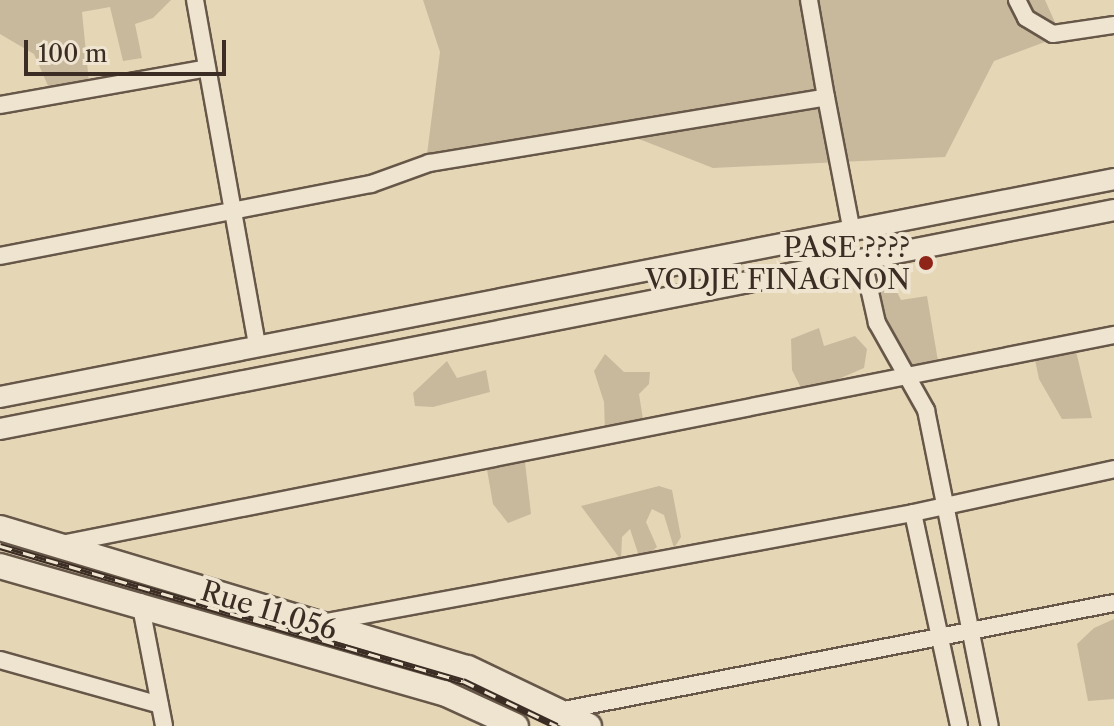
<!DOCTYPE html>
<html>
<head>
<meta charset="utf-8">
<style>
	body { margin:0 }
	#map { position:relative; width:1114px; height:726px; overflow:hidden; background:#e5d6b6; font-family:"Libre Caslon Text",serif }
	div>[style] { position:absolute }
	.green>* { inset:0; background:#c8b99d }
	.roads { filter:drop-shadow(2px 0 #665748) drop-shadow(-2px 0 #665748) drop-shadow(0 2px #665748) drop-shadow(0 -2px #665748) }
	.minor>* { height:16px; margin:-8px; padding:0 8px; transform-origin:8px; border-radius:8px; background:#eee4d0 }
	.tertiary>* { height:20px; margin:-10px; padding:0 10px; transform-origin:10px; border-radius:10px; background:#eee4d0 }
	.secondary>* { height:24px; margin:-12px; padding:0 12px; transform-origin:12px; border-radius:12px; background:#eee4d0 }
	.rail>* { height:7px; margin-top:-3.5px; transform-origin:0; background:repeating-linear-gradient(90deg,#eee4d0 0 12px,#3b2d24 0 24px); box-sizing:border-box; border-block:2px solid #3b2d24 }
	.dots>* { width:22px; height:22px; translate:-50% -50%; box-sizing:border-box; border:4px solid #eee4d0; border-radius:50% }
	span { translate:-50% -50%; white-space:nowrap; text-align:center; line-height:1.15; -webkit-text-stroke:8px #eee4d0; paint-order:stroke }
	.poi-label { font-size:28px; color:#3b2d24 }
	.right { translate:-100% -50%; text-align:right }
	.street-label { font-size:28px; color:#3b2d24 }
	.scale { position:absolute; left:24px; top:40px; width:202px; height:36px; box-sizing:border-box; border:4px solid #3b2d24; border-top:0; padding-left:10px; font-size:24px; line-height:28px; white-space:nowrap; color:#3b2d24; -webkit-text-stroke:6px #eee4d0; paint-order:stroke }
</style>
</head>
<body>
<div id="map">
	<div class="green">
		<i style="clip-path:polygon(0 0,171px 0,153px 18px,135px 24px,142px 58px,123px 61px,110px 7px,82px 12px,89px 83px,49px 88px,34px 54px,0 34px)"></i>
		<i style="clip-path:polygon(423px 0,1045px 0,1061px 36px,994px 61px,945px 157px,713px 168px,611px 128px,426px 162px,440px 52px)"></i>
		<i style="clip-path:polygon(879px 274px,890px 278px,901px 300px,927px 296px,938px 361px,925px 374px,905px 370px,893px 355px,877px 300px)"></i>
		<i style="clip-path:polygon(819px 328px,824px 346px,855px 336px,867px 349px,864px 368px,804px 394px,792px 370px,791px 339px)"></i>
		<i style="clip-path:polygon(1064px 343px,1075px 347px,1092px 418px,1062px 419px,1039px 379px,1035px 360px)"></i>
		<i style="clip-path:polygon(605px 354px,624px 372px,650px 372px,649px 384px,639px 394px,644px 426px,605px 431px,604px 402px,594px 371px)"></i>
		<i style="clip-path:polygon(447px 361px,457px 378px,486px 370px,490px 392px,433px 407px,415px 406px,413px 393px)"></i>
		<i style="clip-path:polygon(525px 462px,531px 514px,508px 523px,493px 504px,486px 464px)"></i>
		<i style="clip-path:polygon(659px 486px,672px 490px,681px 537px,674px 548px,664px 515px,652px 509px,646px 522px,657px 547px,650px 553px,638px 553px,630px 529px,622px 537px,621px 560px,581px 506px)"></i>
		<i style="clip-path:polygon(1114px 619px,1114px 699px,1088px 701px,1077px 644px,1094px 628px)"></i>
	</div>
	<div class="roads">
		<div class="minor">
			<i style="left:195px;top:0;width:350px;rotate:79.8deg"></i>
			<i style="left:809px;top:0;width:98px;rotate:80.1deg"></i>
			<i style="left:1017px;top:0;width:20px;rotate:63deg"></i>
			<i style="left:1026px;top:18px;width:31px;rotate:31deg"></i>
			<i style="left:1053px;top:34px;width:62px;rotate:-8.4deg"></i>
			<i style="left:0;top:105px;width:210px;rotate:-10.1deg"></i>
			<i style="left:0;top:256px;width:378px;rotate:-11deg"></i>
			<i style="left:371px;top:184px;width:62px;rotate:-19.9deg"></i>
			<i style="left:429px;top:163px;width:402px;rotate:-9.4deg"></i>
			<i style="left:826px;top:97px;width:137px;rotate:79.1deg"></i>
			<i style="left:863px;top:261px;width:64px;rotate:77.3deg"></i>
			<i style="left:877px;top:323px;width:100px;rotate:60.6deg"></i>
			<i style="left:926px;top:410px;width:322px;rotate:78.6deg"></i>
			<i style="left:913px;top:513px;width:218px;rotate:77.8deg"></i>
			<i style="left:61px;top:544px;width:1074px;rotate:-11.23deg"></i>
			<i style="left:140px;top:602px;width:126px;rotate:79deg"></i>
			<i style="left:326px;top:622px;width:597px;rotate:-10.52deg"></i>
			<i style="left:913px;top:513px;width:206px;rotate:-12.3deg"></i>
			<i style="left:0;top:660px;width:166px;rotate:15.7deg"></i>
			<i style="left:564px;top:710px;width:560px;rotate:-11.01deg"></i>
		</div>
		<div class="tertiary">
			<i style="left:0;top:397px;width:1135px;rotate:-11.07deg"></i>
			<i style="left:0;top:429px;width:1135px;rotate:-11.12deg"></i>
		</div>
		<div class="secondary">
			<i style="left:0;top:528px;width:488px;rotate:16.7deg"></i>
			<i style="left:468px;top:668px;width:134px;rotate:25.6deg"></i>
			<i style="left:0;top:566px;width:462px;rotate:16deg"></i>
			<i style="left:444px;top:693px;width:79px;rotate:24.6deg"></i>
		</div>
	</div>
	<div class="rail">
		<i style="left:0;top:546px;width:482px;rotate:16.3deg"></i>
		<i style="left:463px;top:681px;width:104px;rotate:25.6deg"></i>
	</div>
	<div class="dots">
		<i style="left:926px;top:263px;background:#8f2418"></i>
	</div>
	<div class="poi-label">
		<span class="right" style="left:910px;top:263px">PASE ????<br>VODJE FINAGNON</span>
	</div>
	<div class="street-label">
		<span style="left:269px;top:610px;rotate:17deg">Rue 11.056</span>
	</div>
	<div class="scale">100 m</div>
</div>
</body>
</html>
